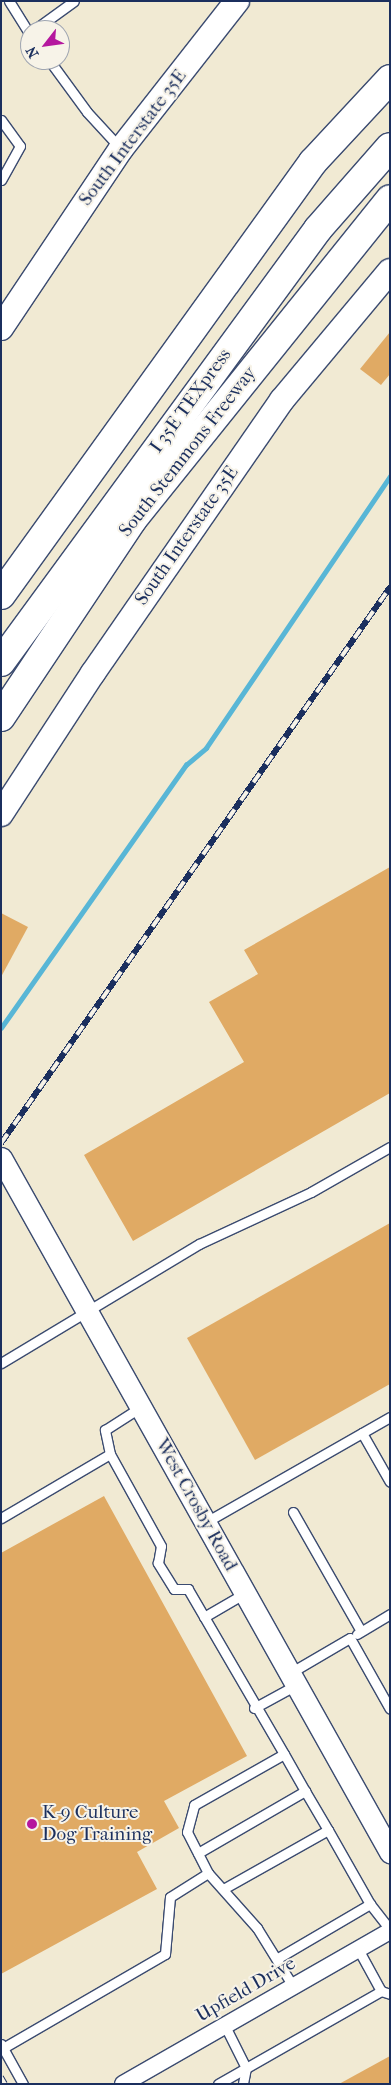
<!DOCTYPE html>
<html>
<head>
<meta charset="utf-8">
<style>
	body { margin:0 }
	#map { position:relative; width:391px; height:2085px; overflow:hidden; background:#f1ead3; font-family:"IM FELL French Canon",serif }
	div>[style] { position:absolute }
	.stream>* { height:4.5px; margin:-2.25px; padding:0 2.25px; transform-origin:2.25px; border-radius:2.25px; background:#58b6d6 }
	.building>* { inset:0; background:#e0aa64 }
	.roads { filter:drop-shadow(1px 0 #3b4b70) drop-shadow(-1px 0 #3b4b70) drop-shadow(0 1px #3b4b70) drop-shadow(0 -1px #3b4b70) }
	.service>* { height:9px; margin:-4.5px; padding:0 4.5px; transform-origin:4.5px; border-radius:4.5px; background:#fff }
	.minor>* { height:16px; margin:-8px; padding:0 8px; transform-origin:8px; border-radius:8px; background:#fff }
	.tertiary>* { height:21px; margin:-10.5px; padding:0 10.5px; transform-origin:10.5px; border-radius:10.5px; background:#fff }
	.secondary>* { height:24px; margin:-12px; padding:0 12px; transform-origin:12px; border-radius:12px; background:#fff }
	.motorway>* { height:28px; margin:-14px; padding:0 14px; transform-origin:14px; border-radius:14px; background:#fff }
	.rail>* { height:5.5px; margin-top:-2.75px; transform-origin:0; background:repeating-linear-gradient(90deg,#f7f3e8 0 11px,#1b2f5e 0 22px); box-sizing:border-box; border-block:1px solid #1b2f5e }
	.dots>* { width:14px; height:14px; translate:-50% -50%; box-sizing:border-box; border:2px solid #f7f3e8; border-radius:50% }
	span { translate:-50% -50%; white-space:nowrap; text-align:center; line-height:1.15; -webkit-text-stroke:4px #f7f3e8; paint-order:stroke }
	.street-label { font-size:19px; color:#1b2f5e }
	.poi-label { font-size:19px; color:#1b2f5e }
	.left { translate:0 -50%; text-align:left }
	.frame { position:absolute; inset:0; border:2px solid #1b2f5e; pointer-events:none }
	.north { position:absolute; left:20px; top:20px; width:50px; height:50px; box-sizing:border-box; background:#f7f3e8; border:1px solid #9fa5b1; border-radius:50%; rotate:240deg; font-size:14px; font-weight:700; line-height:20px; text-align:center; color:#1b2f5e }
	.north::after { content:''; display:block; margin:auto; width:18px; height:22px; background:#b5179e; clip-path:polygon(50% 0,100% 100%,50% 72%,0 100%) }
</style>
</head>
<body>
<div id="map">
	<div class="stream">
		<i style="left:1px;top:1028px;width:322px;rotate:-54.9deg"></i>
		<i style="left:186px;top:765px;width:26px;rotate:-40deg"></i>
		<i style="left:206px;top:748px;width:328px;rotate:-55.9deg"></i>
	</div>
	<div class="building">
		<i style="clip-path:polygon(390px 332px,390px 374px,381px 385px,360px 369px)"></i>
		<i style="clip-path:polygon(390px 867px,390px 1093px,133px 1241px,84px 1155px,244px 1062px,209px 1002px,258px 974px,244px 950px)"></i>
		<i style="clip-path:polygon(1px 913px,28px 927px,1px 977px)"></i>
		<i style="clip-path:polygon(390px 1223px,390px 1384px,255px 1460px,187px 1338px)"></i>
		<i style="clip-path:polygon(104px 1496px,247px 1756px,164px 1801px,179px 1828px,137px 1852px,157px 1889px,1px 1974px,1px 1553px)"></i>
		<i style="clip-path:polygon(390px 2056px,390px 2084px,339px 2084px)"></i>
	</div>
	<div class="roads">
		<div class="service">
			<i style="left:9px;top:1px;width:39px;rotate:58deg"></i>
			<i style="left:34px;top:30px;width:49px;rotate:-35.9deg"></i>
			<i style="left:49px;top:60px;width:64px;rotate:53.8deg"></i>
			<i style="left:87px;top:112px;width:50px;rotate:47.4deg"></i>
			<i style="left:1px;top:120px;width:32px;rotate:54deg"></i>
			<i style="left:20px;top:146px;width:39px;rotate:119deg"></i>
			<i style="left:1px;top:1363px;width:231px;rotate:-31deg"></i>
			<i style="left:199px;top:1244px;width:123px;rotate:-24.9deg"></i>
			<i style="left:311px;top:1192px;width:91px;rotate:-29.7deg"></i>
			<i style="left:362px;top:1433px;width:56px;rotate:60.3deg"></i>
			<i style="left:293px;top:1512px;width:137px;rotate:60.3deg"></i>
			<i style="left:1px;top:1518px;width:126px;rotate:-30.4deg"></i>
			<i style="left:206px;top:1522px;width:212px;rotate:-29.7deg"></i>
			<i style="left:204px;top:1617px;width:48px;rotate:-30.3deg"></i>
			<i style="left:357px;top:1634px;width:39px;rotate:-31deg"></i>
			<i style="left:290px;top:1673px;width:69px;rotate:-30.3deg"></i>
			<i style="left:350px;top:1638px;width:81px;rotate:60.6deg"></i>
			<i style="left:254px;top:1708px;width:48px;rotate:-28.7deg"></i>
			<i style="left:284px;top:1754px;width:43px;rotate:60.4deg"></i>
			<i style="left:328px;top:1830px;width:85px;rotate:60.4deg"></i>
			<i style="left:198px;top:1853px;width:124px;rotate:-30.1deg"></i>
			<i style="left:305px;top:1791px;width:45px;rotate:59.5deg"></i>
			<i style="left:328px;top:1830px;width:118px;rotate:150.6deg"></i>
			<i style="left:208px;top:1873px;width:74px;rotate:48.3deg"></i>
			<i style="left:257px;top:1928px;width:68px;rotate:58.2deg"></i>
			<i style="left:358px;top:1949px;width:48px;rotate:61.3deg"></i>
			<i style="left:381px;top:1991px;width:9px;rotate:18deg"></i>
			<i style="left:278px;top:1958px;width:107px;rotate:-30.4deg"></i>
			<i style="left:370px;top:1904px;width:33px;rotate:52deg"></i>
			<i style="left:225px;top:2026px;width:47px;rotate:63.4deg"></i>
			<i style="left:246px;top:2068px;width:16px;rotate:101deg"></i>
			<i style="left:1px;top:2044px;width:4px;rotate:63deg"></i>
			<i style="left:3px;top:2048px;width:187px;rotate:-30.1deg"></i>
			<i style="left:165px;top:1954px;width:57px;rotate:-85deg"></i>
			<i style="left:170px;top:1897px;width:45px;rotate:-32.3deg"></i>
			<i style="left:208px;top:1873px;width:46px;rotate:-117.1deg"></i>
			<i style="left:187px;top:1832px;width:28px;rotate:-75deg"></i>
			<i style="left:194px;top:1805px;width:103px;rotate:-29.5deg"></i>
			<i style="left:284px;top:1754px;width:191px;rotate:-120.2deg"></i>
			<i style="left:188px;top:1589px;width:14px;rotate:180deg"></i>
			<i style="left:174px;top:1589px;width:31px;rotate:-122deg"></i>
			<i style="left:158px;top:1563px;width:17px;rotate:-80deg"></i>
			<i style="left:161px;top:1546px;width:105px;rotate:-119deg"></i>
			<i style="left:110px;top:1454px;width:25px;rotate:-102deg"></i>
			<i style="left:105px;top:1430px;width:43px;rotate:-32.6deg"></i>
			<i style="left:3px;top:2048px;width:41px;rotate:60.9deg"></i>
			<i style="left:218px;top:2084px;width:188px;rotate:-29.7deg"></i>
		</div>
		<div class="minor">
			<i style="left:123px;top:2084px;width:308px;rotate:-29.8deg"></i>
		</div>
		<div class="tertiary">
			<i style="left:1px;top:1158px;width:796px;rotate:60.73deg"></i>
		</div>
		<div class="secondary">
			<i style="left:1px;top:328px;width:216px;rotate:-56.2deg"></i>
			<i style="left:121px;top:149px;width:188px;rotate:-51.9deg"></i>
			<i style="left:1px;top:814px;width:168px;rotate:-56.9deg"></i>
			<i style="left:93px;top:673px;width:332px;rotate:-55.3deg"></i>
			<i style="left:282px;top:400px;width:168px;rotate:-50.1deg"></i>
		</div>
		<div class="motorway">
			<i style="left:1px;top:595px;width:534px;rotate:-54.23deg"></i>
			<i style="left:313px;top:162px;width:113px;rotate:-47.1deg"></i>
			<i style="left:1px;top:662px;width:537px;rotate:-53.79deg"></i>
			<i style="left:318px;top:229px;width:109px;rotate:-48.7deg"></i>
			<i style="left:1px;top:717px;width:238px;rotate:-56.3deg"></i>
			<i style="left:133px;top:519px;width:410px;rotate:-51.2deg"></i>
		</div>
	</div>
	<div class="rail">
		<i style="left:1px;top:1143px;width:679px;rotate:-55.02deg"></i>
		<i style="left:1px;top:2077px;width:8px;rotate:60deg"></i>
	</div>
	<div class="dots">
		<i style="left:32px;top:1824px;background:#b5179e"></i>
	</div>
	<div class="street-label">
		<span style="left:133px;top:138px;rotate:-53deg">South Interstate 35E</span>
		<span style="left:191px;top:401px;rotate:-54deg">I 35E TEXpress</span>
		<span style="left:188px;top:452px;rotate:-52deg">South Stemmons Freeway</span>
		<span style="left:187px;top:536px;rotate:-55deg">South Interstate 35E</span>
		<span style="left:196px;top:1505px;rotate:61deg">West Crosby Road</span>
		<span style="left:246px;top:1990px;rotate:-30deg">Upfield Drive</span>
	</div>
	<div class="poi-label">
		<span class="left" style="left:42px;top:1824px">K-9 Culture<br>Dog Training</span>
	</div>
	<div class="frame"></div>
	<div class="north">N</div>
</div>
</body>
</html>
